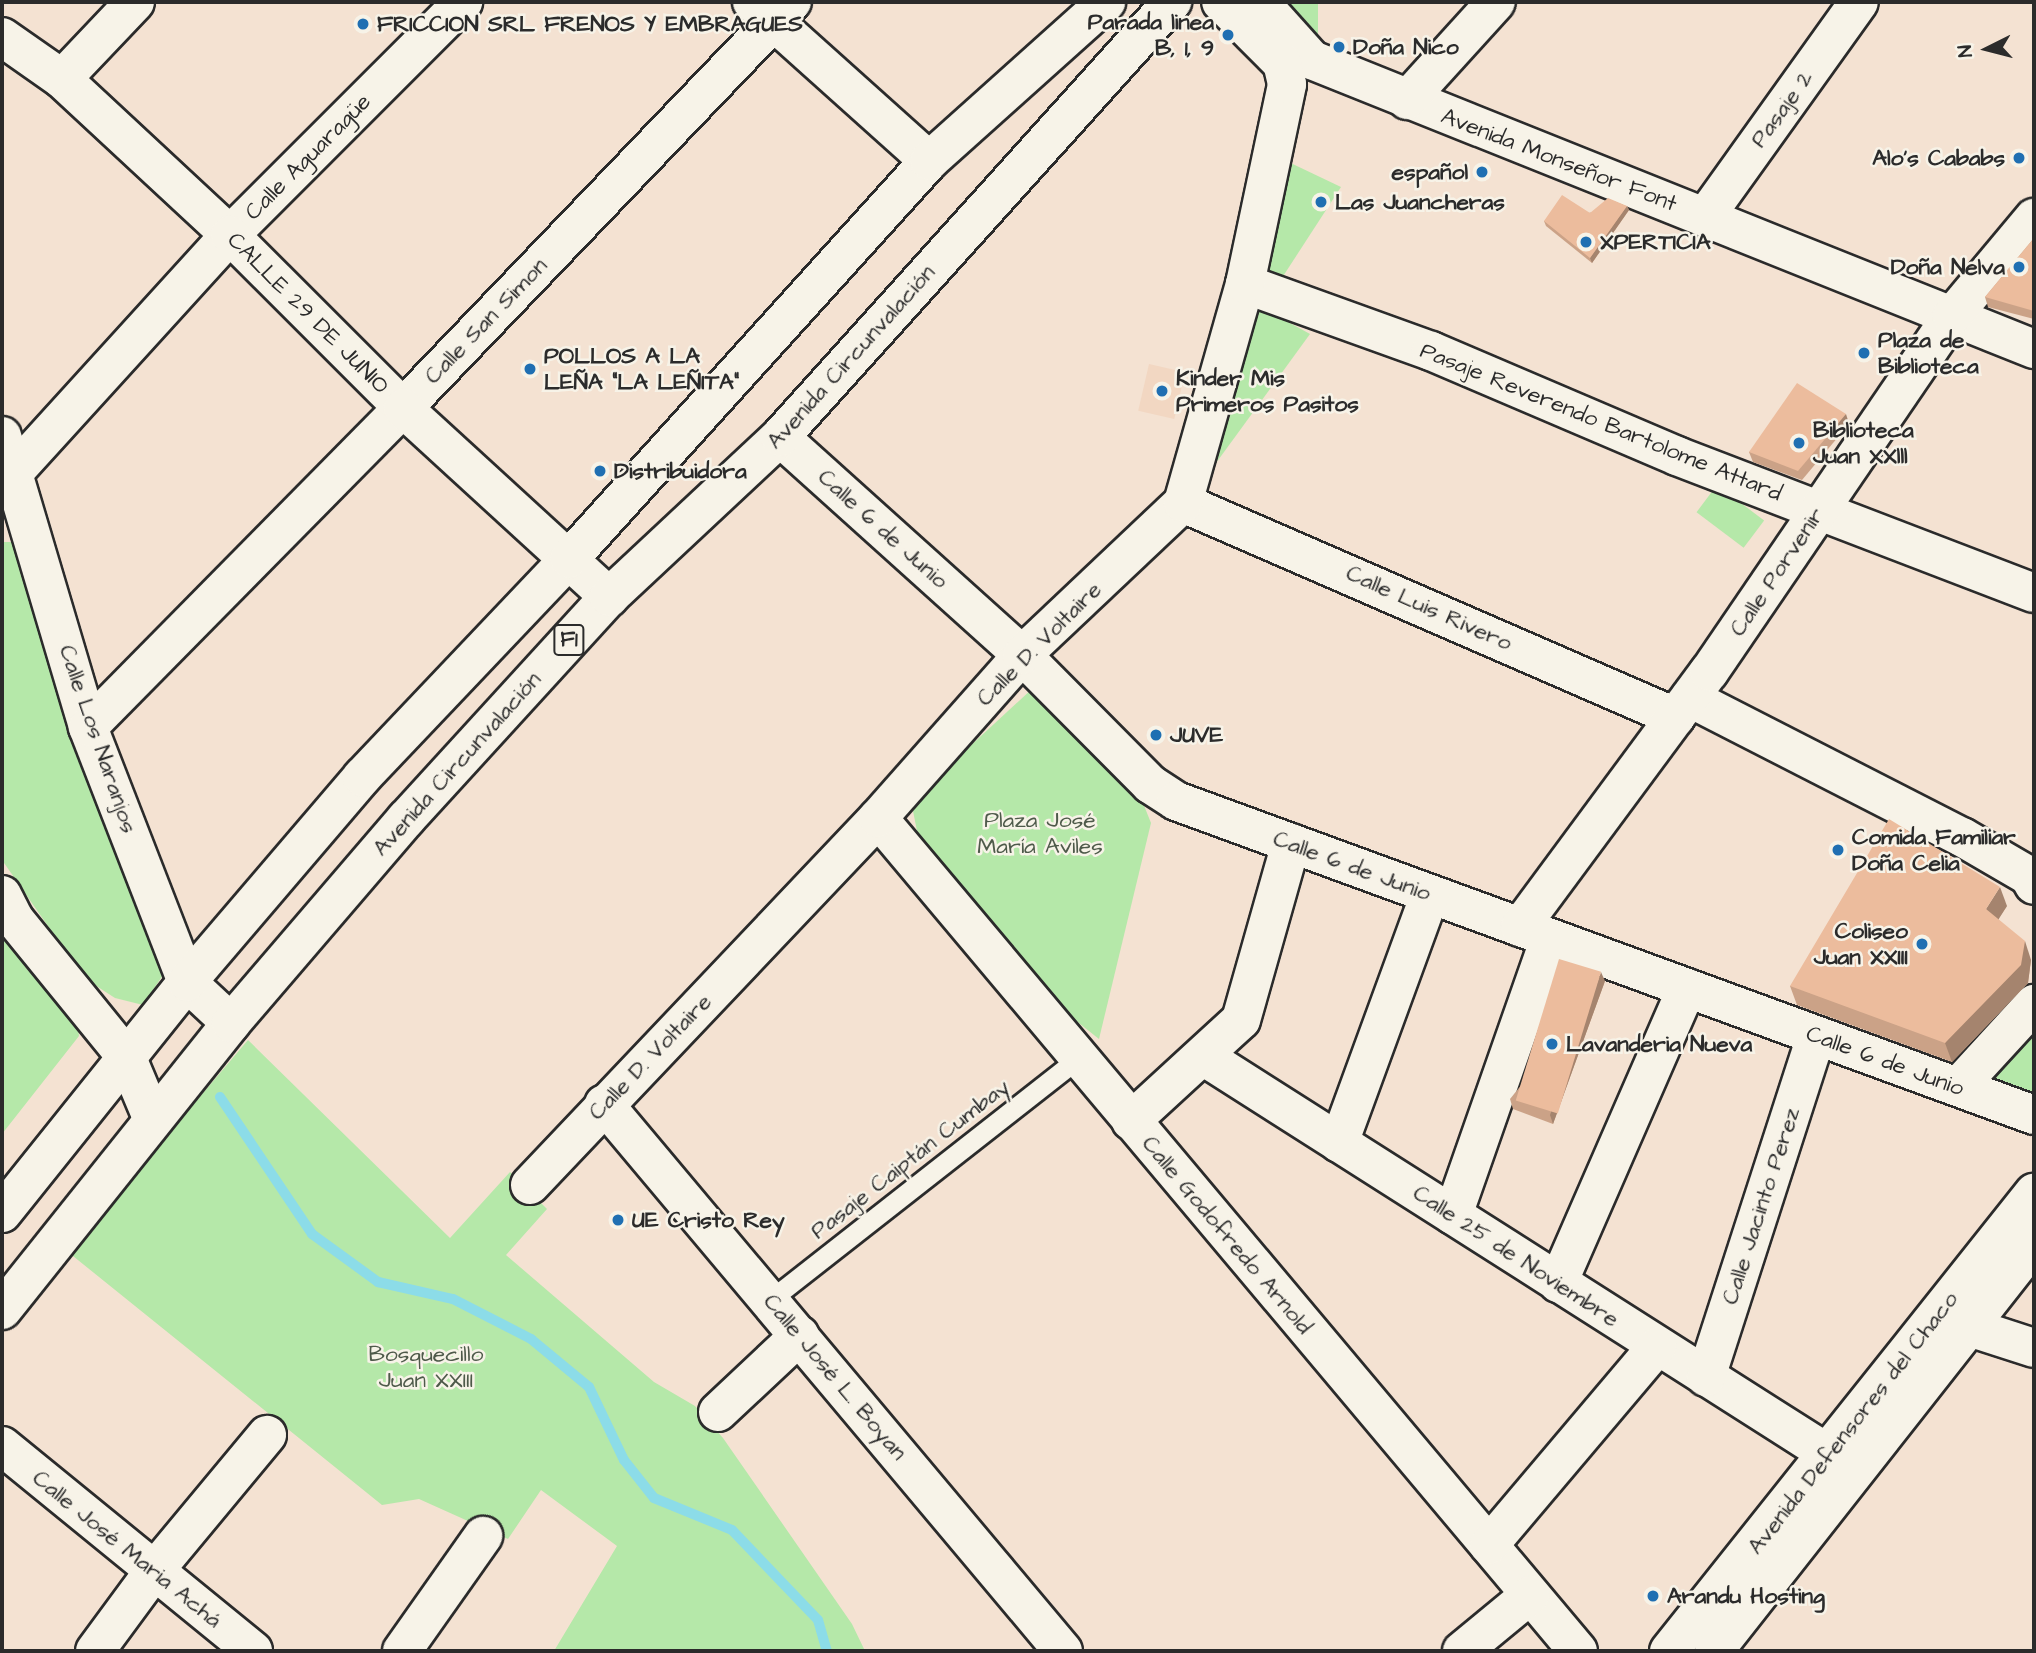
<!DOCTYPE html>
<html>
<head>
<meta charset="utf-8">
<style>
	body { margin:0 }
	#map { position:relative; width:2036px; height:1653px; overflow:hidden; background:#f4e2d2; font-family:"Architects Daughter",sans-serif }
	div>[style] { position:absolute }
	.built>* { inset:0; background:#f2d7c2; transform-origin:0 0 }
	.green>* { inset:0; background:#b5e8a9; transform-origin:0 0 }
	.stream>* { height:10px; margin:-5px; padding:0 5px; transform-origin:5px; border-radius:5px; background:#8cdce8 }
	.roads { filter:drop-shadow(2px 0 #2b2b2b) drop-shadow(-2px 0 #2b2b2b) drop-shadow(0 2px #2b2b2b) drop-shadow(0 -2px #2b2b2b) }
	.lane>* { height:19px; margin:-9.5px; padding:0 9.5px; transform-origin:9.5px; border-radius:9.5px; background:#f7f3e8 }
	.street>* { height:38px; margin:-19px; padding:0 19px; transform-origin:19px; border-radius:19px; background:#f7f3e8 }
	.secondary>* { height:38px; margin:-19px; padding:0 19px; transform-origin:19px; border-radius:19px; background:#f7f3e8 }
	.highway>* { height:38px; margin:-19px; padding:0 19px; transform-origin:19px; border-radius:19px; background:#f7f3e8 }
	.wall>* { inset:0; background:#cba287 }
	.shaded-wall>* { inset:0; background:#a5846e; transform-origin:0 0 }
	.building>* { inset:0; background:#ecbc9d; transform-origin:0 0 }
	.dots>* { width:19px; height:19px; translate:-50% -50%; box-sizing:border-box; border:4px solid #f7f3e8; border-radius:50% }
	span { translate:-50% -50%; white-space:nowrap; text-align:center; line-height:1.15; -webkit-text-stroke:5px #f7f3e8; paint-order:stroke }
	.shield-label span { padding:2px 5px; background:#f7f3e8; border:2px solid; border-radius:5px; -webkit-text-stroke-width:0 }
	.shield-label { font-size:21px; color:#2b2b2b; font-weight:700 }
	.poi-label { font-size:23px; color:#2b2b2b; font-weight:700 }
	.right { translate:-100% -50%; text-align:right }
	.left { translate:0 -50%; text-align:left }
	.street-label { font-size:23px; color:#2b2b2b }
	.park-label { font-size:23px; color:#4e5a4a }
	.frame { position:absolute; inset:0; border:4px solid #2b2b2b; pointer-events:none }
	.north { position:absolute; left:1952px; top:14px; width:70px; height:70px; -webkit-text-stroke:5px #f7f3e8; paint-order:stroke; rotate:264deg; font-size:19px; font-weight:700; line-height:28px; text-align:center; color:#2b2b2b }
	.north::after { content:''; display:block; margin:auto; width:24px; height:32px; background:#2b2b2b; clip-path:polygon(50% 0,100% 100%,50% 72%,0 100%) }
</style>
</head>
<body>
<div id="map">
	<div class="built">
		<i style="left:1149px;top:364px;width:37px;height:48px;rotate:13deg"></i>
	</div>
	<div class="green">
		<i style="clip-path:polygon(1281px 2px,1318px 2px,1318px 39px)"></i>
		<i style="clip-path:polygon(1278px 157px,1341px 187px,1278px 284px,1250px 273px)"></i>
		<i style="clip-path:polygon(1241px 296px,1310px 334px,1216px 463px,1210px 460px)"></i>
		<i style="left:1717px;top:485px;width:59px;height:34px;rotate:37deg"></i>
		<i style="clip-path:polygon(2px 542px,11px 542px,22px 555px,167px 969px,143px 1005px,115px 998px,84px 978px,2px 860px)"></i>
		<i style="clip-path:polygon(1033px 688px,1141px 798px,1151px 823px,1099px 1039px,1070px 1016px,919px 841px,913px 811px,928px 785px)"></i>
		<i style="clip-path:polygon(2px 925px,26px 968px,77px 1020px,79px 1036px,2px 1134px)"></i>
		<i style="clip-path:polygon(2034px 1014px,2034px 1100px,1978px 1084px)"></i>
		<i style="clip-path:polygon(248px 1040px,450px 1238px,510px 1172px,547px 1209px,506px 1255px,654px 1382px,695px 1406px,723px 1438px,852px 1624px,865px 1651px,554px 1651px,617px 1546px,541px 1490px,508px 1539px,419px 1499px,382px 1505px,68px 1252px)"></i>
	</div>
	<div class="stream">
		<i style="left:220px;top:1097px;width:165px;rotate:56.1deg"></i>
		<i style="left:312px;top:1234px;width:82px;rotate:36deg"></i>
		<i style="left:378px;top:1282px;width:77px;rotate:12.8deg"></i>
		<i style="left:453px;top:1299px;width:88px;rotate:27.1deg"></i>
		<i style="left:531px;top:1339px;width:75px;rotate:39.6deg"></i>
		<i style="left:589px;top:1387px;width:81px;rotate:64.4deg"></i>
		<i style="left:624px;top:1460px;width:48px;rotate:51.7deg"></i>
		<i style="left:654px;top:1498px;width:84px;rotate:22.3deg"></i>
		<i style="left:732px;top:1530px;width:124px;rotate:46.3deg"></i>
		<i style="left:818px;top:1620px;width:32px;rotate:74deg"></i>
	</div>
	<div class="roads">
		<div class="lane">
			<i style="left:770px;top:1300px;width:394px;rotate:-38.1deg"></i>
		</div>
		<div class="street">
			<i style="left:752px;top:2px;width:238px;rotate:41.9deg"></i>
			<i style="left:1260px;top:2px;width:78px;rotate:48.1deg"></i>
			<i style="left:1312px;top:60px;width:778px;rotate:21.82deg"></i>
			<i style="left:62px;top:79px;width:106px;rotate:-46.5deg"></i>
			<i style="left:1407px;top:100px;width:132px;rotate:-47.8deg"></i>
			<i style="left:1705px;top:217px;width:264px;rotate:-54.4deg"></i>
			<i style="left:1245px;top:284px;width:198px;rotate:19.8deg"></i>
			<i style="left:1431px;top:351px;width:267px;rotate:23.1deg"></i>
			<i style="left:1677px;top:456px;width:382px;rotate:21deg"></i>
			<i style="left:2px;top:436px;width:303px;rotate:73.5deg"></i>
			<i style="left:88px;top:727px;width:274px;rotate:68.8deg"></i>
			<i style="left:187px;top:982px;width:60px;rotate:43deg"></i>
			<i style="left:780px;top:437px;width:326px;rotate:42deg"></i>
			<i style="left:1022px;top:655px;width:182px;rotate:45.2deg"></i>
			<i style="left:1150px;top:784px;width:31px;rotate:33deg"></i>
			<i style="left:1176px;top:801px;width:914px;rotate:20.1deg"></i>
			<i style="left:15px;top:471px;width:319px;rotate:-47.7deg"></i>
			<i style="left:230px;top:235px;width:330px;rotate:-45deg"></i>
			<i style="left:1183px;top:503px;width:537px;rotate:23.51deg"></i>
			<i style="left:1690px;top:698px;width:305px;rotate:27.1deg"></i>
			<i style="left:1962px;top:837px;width:78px;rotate:30.2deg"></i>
			<i style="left:2029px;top:876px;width:10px;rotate:61deg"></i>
			<i style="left:88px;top:727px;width:448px;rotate:-45.4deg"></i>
			<i style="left:403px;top:408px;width:562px;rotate:-46.23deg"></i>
			<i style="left:878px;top:818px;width:1088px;rotate:49.96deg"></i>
			<i style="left:1520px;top:927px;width:317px;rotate:-53.5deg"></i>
			<i style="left:1709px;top:672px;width:431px;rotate:-55.7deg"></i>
			<i style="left:1952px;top:316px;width:128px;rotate:-50.1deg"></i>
			<i style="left:1203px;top:1056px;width:743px;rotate:32.47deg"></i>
			<i style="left:1958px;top:1087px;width:113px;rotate:-47.5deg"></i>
			<i style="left:604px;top:1104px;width:714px;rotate:50deg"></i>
			<i style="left:1131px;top:1121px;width:149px;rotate:-42.6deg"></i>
			<i style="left:1241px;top:1020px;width:184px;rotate:-74.2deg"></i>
			<i style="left:1339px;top:1143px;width:265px;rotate:-69.9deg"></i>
			<i style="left:530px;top:1185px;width:506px;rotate:-46.52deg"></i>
			<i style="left:878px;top:818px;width:217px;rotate:-48.5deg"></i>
			<i style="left:1022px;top:655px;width:221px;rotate:-43.4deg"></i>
			<i style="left:1183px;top:503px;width:228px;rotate:-74.2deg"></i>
			<i style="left:1245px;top:284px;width:204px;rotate:-78.1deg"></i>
			<i style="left:1287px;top:84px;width:22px;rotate:-103deg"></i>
			<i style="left:1282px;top:63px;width:86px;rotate:-135deg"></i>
			<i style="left:1453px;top:1215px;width:293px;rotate:-70.7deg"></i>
			<i style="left:1558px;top:1283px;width:322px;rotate:-66.4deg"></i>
			<i style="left:1969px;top:1327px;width:68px;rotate:17.9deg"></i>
			<i style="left:1706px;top:1377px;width:358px;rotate:-72.1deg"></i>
			<i style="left:718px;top:1412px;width:112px;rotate:-43.2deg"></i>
			<i style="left:2px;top:1446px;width:324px;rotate:39.2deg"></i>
			<i style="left:1489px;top:1545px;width:260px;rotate:-49.8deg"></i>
			<i style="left:95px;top:1651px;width:99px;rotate:-53.6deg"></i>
			<i style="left:154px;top:1571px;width:177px;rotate:-50.3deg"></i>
			<i style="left:402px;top:1651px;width:141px;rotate:-54.8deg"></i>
			<i style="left:1462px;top:1651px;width:88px;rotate:-39.5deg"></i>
		</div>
		<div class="secondary">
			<i style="left:2px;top:37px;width:73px;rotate:35deg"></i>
			<i style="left:62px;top:79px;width:229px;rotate:42.9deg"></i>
			<i style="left:230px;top:235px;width:245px;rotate:45deg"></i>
			<i style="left:403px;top:408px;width:280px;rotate:42.5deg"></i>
			<i style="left:2px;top:489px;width:22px;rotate:-54deg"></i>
			<i style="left:2px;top:895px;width:28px;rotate:63deg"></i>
			<i style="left:15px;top:920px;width:178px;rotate:50.9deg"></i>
			<i style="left:127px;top:1058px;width:67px;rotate:67.2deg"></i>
			<i style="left:1669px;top:1651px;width:586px;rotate:-51.45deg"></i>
			<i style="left:1714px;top:1651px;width:518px;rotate:-51.82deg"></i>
		</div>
		<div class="highway">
			<i style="left:2px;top:1213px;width:296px;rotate:-51.3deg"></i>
			<i style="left:187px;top:982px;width:270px;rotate:-49.5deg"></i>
			<i style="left:362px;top:777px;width:301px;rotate:-46.5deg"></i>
			<i style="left:569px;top:559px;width:537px;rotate:-47.87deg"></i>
			<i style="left:929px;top:161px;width:238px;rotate:-41.9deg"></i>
			<i style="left:2px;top:1310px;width:367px;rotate:-51.4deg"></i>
			<i style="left:231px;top:1023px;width:269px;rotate:-49.4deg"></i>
			<i style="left:406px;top:819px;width:301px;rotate:-47.6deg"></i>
			<i style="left:609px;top:597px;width:234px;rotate:-43.1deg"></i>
			<i style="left:780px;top:437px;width:586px;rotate:-47.98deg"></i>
		</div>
	</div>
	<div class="wall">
		<i style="clip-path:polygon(1627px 206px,1629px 210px,1592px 263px,1546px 226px,1544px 221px)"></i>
		<i style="clip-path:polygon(2034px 238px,2034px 319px,1988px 307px,1985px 297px)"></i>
		<i style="clip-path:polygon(1849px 424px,1802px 480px,1753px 462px,1749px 452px)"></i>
		<i style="clip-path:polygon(2007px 906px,1998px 919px,2031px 960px,2028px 983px,1952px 1062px,1797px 1005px,1790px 986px)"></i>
		<i style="clip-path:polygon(1605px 981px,1553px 1124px,1513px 1109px,1510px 1099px)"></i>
	</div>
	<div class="shaded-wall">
		<i style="clip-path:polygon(1627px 206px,1629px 210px,1592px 263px,1590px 258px)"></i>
		<i style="left:1846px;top:414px;width:10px;height:75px;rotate:73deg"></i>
		<i style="clip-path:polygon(2000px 887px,2007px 906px,1993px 928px,1986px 909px)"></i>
		<i style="clip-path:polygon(2025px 941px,2031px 960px,2028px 983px,1952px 1062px,1945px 1043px)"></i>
		<i style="clip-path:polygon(1601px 972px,1605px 981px,1553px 1124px,1550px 1115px)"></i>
	</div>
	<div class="building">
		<i style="clip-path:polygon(1562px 195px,1590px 213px,1608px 198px,1627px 206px,1590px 258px,1544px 221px)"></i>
		<i style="clip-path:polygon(2034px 238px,2034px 311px,1985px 297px)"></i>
		<i style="clip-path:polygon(1797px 383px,1846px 414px,1798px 471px,1749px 452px)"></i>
		<i style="clip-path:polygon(1889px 819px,2000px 887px,1986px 909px,2025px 941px,2021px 965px,1945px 1043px,1790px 986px)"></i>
		<i style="left:1559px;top:959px;width:44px;height:148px;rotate:17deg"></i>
	</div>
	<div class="dots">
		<i style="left:363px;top:24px;background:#1f6fb2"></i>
		<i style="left:1228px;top:35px;background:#1f6fb2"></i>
		<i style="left:1339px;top:47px;background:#1f6fb2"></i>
		<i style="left:2019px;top:158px;background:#1f6fb2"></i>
		<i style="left:1482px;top:172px;background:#1f6fb2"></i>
		<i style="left:1321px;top:202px;background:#1f6fb2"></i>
		<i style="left:1586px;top:242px;background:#1f6fb2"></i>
		<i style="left:2019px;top:267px;background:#1f6fb2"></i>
		<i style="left:1864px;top:353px;background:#1f6fb2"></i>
		<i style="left:530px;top:369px;background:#1f6fb2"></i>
		<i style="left:1162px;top:391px;background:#1f6fb2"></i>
		<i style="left:1799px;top:443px;background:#1f6fb2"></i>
		<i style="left:600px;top:471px;background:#1f6fb2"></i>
		<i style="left:1156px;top:735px;background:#1f6fb2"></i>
		<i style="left:1838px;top:850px;background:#1f6fb2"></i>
		<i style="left:1922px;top:944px;background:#1f6fb2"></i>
		<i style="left:1552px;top:1044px;background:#1f6fb2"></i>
		<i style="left:618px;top:1220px;background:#1f6fb2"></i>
		<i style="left:1653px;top:1596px;background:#1f6fb2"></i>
	</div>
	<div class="shield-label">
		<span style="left:569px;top:640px">F1</span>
	</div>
	<div class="poi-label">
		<span class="right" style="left:1214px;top:35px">Parada linea<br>B, 1, 9</span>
		<span class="left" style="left:377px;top:24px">FRICCION SRL FRENOS Y EMBRAGUES</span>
		<span class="left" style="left:1353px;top:47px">Doña Nico</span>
		<span class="right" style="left:2005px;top:158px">Alo's Cababs</span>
		<span class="right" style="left:1468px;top:172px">español</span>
		<span class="left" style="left:1335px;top:202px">Las Juancheras</span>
		<span class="left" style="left:1600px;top:242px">XPERTICIA</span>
		<span class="right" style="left:2005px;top:267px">Doña Nelva</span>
		<span class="left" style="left:1878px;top:353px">Plaza de<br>Biblioteca</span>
		<span class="left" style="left:544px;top:369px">POLLOS A LA<br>LEÑA "LA LEÑITA"</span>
		<span class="left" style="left:1176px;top:391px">Kinder Mis<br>Primeros Pasitos</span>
		<span class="left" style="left:1813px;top:443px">Biblioteca<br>Juan XXlll</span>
		<span class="left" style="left:614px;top:471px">Distribuidora</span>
		<span class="left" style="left:1170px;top:735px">JUVE</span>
		<span class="left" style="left:1852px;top:850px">Comida Familiar<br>Doña Celia</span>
		<span class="right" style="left:1908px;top:944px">Coliseo<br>Juan XXIII</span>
		<span class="left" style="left:1566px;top:1044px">Lavanderia Nueva</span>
		<span class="left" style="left:632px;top:1220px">UE Cristo Rey</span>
		<span class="left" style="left:1667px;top:1596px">Arandu Hosting</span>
	</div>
	<div class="street-label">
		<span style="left:1782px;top:109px;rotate:-54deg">Pasaje 2</span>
		<span style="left:308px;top:157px;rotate:-45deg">Calle Aguaragüe</span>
		<span style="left:1559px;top:160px;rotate:21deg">Avenida Monseñor Font</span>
		<span style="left:308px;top:313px;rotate:45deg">CALLE 29 DE JUNIO</span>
		<span style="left:486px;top:321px;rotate:-46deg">Calle San Simon</span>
		<span style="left:851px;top:357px;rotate:-48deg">Avenida Circunvalación</span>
		<span style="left:1601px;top:422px;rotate:22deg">Pasaje Reverendo Bartolome Attard</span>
		<span style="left:883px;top:529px;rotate:42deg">Calle 6 de Junio</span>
		<span style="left:1777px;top:572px;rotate:-56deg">Calle Porvenir</span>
		<span style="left:1429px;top:608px;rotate:24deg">Calle Luis Rivero</span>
		<span style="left:1039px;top:644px;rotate:-45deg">Calle D. Voltaire</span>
		<span style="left:98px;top:739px;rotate:71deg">Calle Los Naranjos</span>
		<span style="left:457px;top:764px;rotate:-48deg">Avenida Circunvalación</span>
		<span style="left:1352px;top:866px;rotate:20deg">Calle 6 de Junio</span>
		<span style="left:650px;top:1057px;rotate:-46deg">Calle D. Voltaire</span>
		<span style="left:1885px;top:1061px;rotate:20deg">Calle 6 de Junio</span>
		<span style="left:910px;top:1159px;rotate:-38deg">Pasaje Caiptán Cumbay</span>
		<span style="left:1761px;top:1206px;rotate:-72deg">Calle Jacinto Perez</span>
		<span style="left:1227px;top:1235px;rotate:50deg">Calle Godofredo Arnold</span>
		<span style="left:1516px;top:1256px;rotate:33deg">Calle 25 de Noviembre</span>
		<span style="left:835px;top:1377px;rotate:50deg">Calle José L. Boyan</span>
		<span style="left:1853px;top:1423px;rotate:-52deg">Avenida Defensores del Chaco</span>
		<span style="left:127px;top:1549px;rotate:39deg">Calle José Maria Achá</span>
	</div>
	<div class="park-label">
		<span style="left:1040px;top:833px">Plaza José<br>María Aviles</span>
		<span style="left:426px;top:1367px">Bosquecillo<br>Juan XXIII</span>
	</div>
	<div class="frame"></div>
	<div class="north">N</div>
</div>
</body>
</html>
